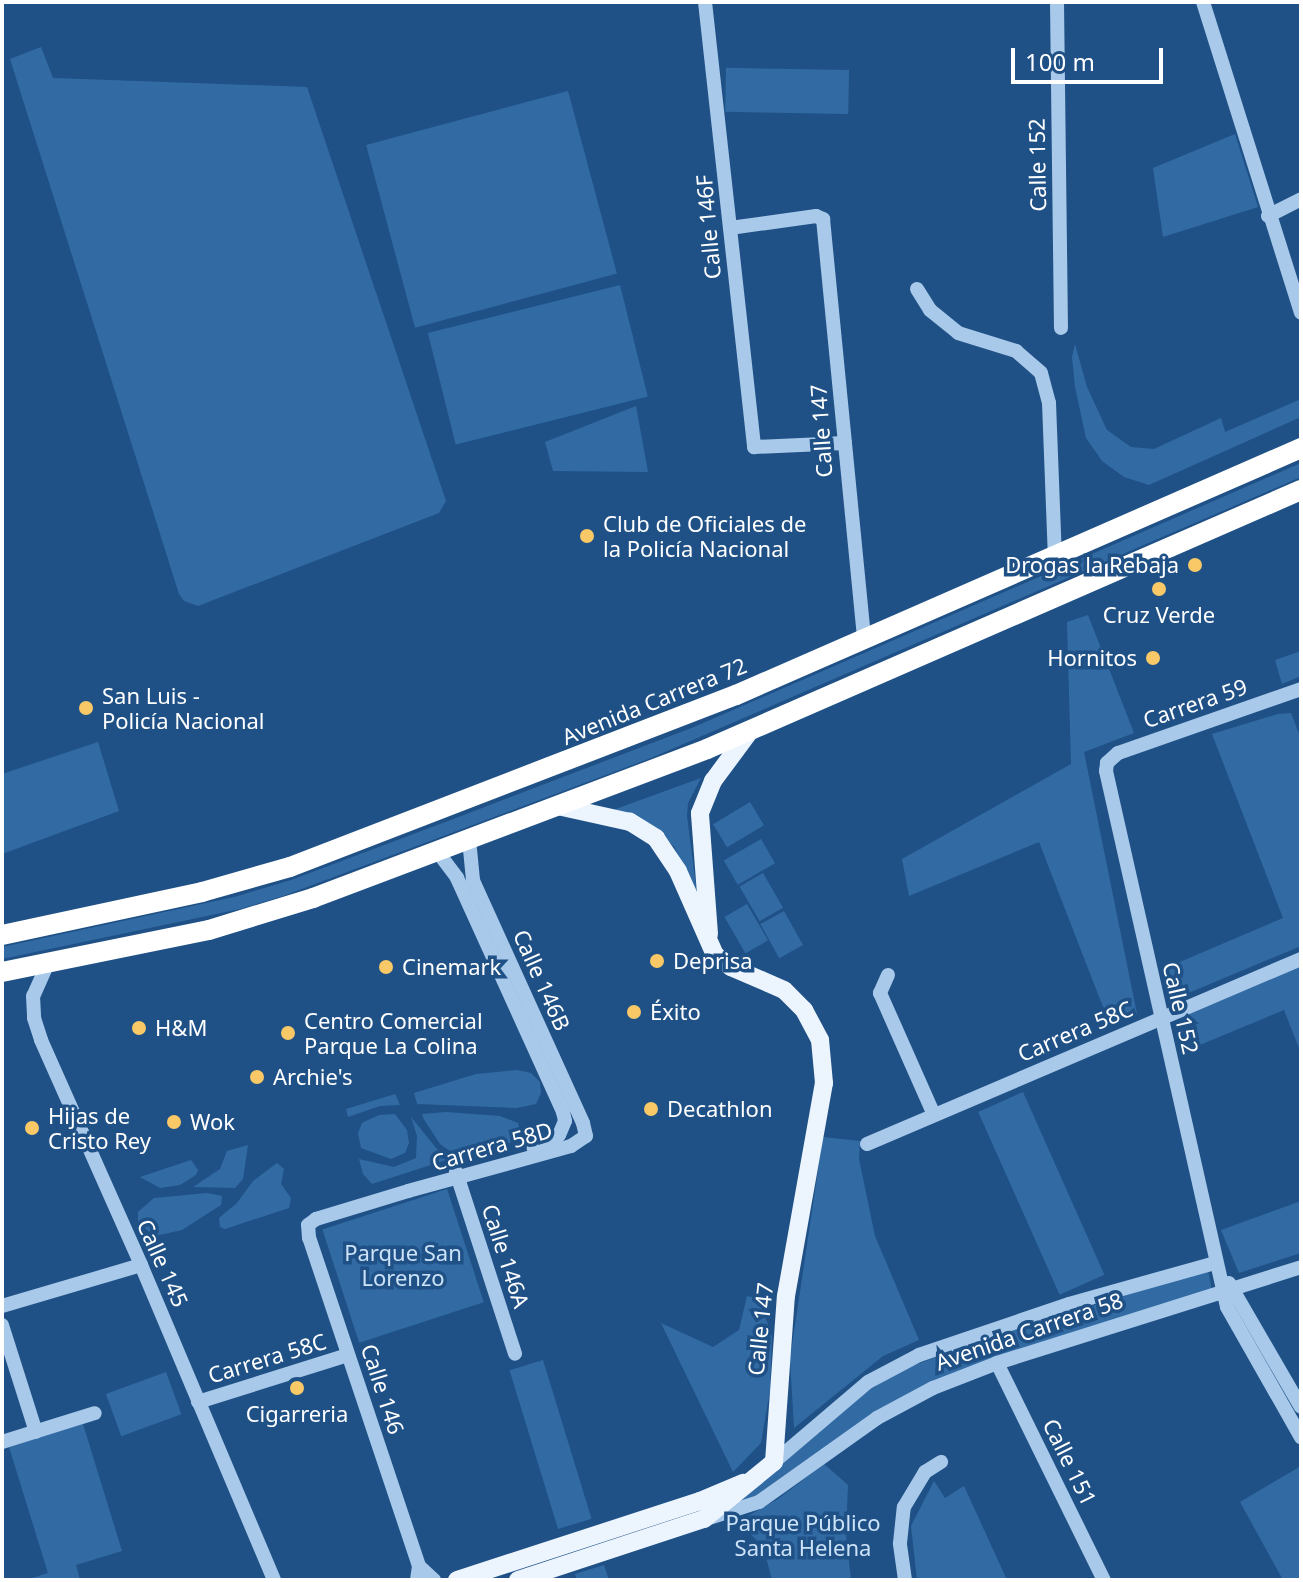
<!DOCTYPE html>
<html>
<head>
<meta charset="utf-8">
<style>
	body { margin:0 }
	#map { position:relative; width:1303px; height:1582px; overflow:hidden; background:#1f5186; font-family:"Noto Sans",sans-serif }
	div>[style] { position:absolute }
	.green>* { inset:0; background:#326ba4; transform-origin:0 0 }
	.minor>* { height:14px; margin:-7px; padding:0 7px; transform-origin:7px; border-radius:7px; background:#a8c9ea }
	.major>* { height:18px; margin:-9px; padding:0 9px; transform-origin:9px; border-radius:9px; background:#ecf4fe }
	.highway>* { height:20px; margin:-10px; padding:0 10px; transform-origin:10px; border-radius:10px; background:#fff }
	.dots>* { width:22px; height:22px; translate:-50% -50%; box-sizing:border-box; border:4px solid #1f5186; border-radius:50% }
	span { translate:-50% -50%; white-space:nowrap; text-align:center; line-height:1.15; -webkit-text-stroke:7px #1f5186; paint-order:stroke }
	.street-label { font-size:22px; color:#fff }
	.poi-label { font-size:22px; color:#fff }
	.left { translate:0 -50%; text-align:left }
	.right { translate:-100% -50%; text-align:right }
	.park-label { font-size:22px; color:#cce2f8 }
	.frame { position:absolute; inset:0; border:4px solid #fff; pointer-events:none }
	.scale { position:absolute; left:1011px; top:48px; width:152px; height:36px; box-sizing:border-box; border:4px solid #fff; border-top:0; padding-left:10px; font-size:24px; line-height:28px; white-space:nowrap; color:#fff; -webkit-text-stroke:6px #1f5186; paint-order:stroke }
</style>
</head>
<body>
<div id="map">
	<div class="green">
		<i style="clip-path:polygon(41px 47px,53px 78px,307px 87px,446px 501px,439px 513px,198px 606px,184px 601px,179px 594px,10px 59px)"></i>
		<i style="left:849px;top:70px;width:44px;height:123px;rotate:91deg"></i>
		<i style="left:568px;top:91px;width:189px;height:209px;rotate:75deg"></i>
		<i style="clip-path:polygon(1235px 134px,1258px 207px,1163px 237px,1153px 168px)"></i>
		<i style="left:620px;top:285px;width:115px;height:198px;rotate:76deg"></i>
		<i style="clip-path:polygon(1075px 344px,1087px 387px,1107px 430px,1131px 447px,1154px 449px,1221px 418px,1225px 432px,1301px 399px,1301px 417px,1149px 485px,1124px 477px,1102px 461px,1086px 438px,1075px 387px,1072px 357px)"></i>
		<i style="clip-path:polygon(636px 406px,648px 472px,553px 471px,545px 442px)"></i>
		<i style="clip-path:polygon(1301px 463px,1301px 477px,651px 758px,283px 896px,240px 909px,2px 959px,2px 947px,234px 897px,291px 880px,448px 821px,694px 727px)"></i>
		<i style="clip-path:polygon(1088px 615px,1134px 733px,1084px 752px,1137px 1014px,1110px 1025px,1039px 842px,909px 896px,902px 859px,1071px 764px,1067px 622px)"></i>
		<i style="clip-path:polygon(1301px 651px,1301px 676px,1282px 684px,1275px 660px)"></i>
		<i style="clip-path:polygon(1291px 713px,1301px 739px,1301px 946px,1186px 994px,1175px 991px,1168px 967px,1283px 918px,1212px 734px,1278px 714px)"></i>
		<i style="clip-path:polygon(98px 742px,119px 811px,2px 854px,2px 774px)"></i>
		<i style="clip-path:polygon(701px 778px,688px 803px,687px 816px,699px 910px,675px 848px,661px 833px,613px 810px)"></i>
		<i style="left:750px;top:802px;width:27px;height:43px;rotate:59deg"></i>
		<i style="left:761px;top:839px;width:28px;height:43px;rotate:60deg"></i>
		<i style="left:763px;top:873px;width:40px;height:27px;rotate:60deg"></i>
		<i style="left:747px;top:904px;width:42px;height:26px;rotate:60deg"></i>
		<i style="left:784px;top:911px;width:39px;height:27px;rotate:61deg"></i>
		<i style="clip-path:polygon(1301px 966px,1301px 1053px,1284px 1010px,1183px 1052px,1178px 1028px,1185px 1015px)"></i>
		<i style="clip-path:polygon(517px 1070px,531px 1073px,540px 1082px,541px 1093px,536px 1104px,517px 1108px,417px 1104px,414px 1093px,476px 1074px)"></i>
		<i style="left:1023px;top:1092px;width:200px;height:49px;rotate:66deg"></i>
		<i style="clip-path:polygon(395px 1094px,400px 1105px,380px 1106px,348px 1117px,346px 1109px)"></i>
		<i style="clip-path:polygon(446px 1112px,500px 1116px,518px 1123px,521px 1133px,510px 1143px,458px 1157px,440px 1144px,423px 1118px,422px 1114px)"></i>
		<i style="clip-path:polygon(395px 1114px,407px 1130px,409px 1143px,405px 1153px,391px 1159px,361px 1148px,358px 1133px,362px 1123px,379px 1115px)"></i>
		<i style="clip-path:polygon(411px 1117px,446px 1160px,372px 1184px,363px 1174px,359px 1159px,394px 1167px,416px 1158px,417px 1136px)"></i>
		<i style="clip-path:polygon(823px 1137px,860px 1141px,859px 1159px,875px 1236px,919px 1340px,883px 1356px,794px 1428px,790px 1359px)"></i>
		<i style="clip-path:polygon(248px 1145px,243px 1179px,235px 1188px,193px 1187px,220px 1169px,227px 1151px)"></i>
		<i style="clip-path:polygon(191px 1160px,198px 1170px,196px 1175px,180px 1185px,160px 1188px,140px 1177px)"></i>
		<i style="clip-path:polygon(277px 1163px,284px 1169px,281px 1184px,291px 1198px,289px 1208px,225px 1229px,220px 1227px,219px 1218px,237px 1203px,253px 1181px)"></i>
		<i style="left:447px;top:1189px;width:119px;height:131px;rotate:72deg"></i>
		<i style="clip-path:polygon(207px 1193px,222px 1196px,221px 1205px,182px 1230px,155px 1236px,138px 1223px,138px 1212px,154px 1198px)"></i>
		<i style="clip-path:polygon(1301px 1201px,1301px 1253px,1239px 1273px,1221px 1230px)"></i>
		<i style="clip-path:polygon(1208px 1270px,1212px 1291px,952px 1376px,752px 1499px,734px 1506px,860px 1396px,901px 1370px,994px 1336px)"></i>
		<i style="clip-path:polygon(747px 1296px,759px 1299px,772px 1336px,770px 1390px,761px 1443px,733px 1472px,661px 1323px,713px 1347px,739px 1330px)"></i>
		<i style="left:543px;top:1360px;width:166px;height:35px;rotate:73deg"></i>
		<i style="left:166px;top:1372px;width:45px;height:64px;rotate:70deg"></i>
		<i style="clip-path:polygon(83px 1424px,122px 1551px,76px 1565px,80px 1580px,26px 1580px,48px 1573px,9px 1447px)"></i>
		<i style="clip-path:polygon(824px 1464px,848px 1485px,846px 1534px,851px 1580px,772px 1580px,763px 1546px,737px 1522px,778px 1499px)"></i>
		<i style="clip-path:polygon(1301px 1466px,1301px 1580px,1283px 1580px,1240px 1502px)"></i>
		<i style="clip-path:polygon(934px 1481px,945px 1498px,964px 1486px,1007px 1580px,917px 1580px,911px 1526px)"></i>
		<i style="clip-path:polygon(604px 1565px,609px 1580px,577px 1580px,575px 1574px)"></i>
	</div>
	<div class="minor">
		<i style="left:705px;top:2px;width:448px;rotate:83.7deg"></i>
		<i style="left:754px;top:447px;width:91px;rotate:-2.5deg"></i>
		<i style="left:1057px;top:2px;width:326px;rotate:89.3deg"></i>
		<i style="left:1203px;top:2px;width:326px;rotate:72.5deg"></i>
		<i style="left:1268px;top:216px;width:37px;rotate:-27deg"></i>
		<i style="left:730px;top:228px;width:87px;rotate:-7.9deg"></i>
		<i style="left:816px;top:216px;width:8px;rotate:23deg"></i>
		<i style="left:823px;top:219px;width:423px;rotate:84.4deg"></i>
		<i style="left:917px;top:289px;width:25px;rotate:58deg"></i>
		<i style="left:930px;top:310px;width:36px;rotate:39deg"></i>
		<i style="left:958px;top:333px;width:61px;rotate:17.2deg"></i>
		<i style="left:1016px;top:351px;width:33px;rotate:41deg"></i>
		<i style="left:1041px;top:373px;width:31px;rotate:75deg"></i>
		<i style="left:1049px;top:403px;width:154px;rotate:87.8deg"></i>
		<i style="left:1301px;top:689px;width:194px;rotate:160.7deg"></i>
		<i style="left:1118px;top:753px;width:15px;rotate:138deg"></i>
		<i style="left:1107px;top:763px;width:8px;rotate:97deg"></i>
		<i style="left:1106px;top:771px;width:549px;rotate:77.28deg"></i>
		<i style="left:1227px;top:1307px;width:150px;rotate:60.4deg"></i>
		<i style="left:437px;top:851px;width:34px;rotate:53deg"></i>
		<i style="left:457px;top:878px;width:257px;rotate:65.6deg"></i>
		<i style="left:563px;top:1112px;width:9px;rotate:77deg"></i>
		<i style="left:565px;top:1121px;width:15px;rotate:113deg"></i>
		<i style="left:559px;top:1135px;width:14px;rotate:141deg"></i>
		<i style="left:548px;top:1144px;width:15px;rotate:164deg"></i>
		<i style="left:48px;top:963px;width:36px;rotate:114deg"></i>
		<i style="left:33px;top:996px;width:22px;rotate:87deg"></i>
		<i style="left:34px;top:1018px;width:23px;rotate:72deg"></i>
		<i style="left:41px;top:1040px;width:246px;rotate:66deg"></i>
		<i style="left:141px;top:1265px;width:342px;rotate:67.1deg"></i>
		<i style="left:888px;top:975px;width:20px;rotate:114deg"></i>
		<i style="left:880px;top:993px;width:133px;rotate:66.1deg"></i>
		<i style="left:867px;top:1144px;width:472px;rotate:-23.1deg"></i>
		<i style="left:456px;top:1172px;width:191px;rotate:72deg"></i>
		<i style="left:1229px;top:1283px;width:143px;rotate:59.9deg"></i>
		<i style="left:2px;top:1306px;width:145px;rotate:-16.4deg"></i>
		<i style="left:2px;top:1325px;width:112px;rotate:72.4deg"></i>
		<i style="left:997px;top:1363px;width:242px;rotate:63.8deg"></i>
		<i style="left:198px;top:1402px;width:157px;rotate:-17.4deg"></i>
		<i style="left:2px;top:1442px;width:97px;rotate:-17.3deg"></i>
		<i style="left:774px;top:1462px;width:123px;rotate:-40.4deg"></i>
		<i style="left:868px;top:1382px;width:58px;rotate:-27.9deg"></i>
		<i style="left:919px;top:1355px;width:158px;rotate:-18.8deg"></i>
		<i style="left:1069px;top:1304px;width:152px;rotate:-15.7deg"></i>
		<i style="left:709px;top:1518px;width:52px;rotate:-17.7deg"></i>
		<i style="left:759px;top:1502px;width:145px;rotate:-35.4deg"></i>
		<i style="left:877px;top:1418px;width:64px;rotate:-28.2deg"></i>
		<i style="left:933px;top:1388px;width:69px;rotate:-21.3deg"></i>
		<i style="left:997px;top:1363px;width:319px;rotate:-17.5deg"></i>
		<i style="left:419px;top:1566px;width:21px;rotate:43deg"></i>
		<i style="left:417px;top:1580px;width:14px;rotate:-82deg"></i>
		<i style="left:419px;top:1566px;width:346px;rotate:-108.5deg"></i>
		<i style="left:309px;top:1238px;width:13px;rotate:-94deg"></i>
		<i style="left:308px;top:1225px;width:10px;rotate:-37deg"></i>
		<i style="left:316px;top:1219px;width:96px;rotate:-16.9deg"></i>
		<i style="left:408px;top:1191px;width:169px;rotate:-15.4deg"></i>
		<i style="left:571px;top:1146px;width:18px;rotate:-34deg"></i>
		<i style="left:586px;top:1136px;width:13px;rotate:-103deg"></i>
		<i style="left:583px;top:1123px;width:267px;rotate:-114.4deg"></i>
		<i style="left:473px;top:880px;width:41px;rotate:-95.6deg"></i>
		<i style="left:905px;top:1580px;width:37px;rotate:-98deg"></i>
		<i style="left:900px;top:1543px;width:36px;rotate:-84deg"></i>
		<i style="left:904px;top:1507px;width:41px;rotate:-59deg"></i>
		<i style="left:925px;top:1472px;width:19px;rotate:-32deg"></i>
	</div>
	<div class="major">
		<i style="left:709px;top:934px;width:121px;rotate:-94.3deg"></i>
		<i style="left:700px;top:813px;width:35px;rotate:-68deg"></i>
		<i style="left:713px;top:781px;width:62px;rotate:-53.5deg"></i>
		<i style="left:457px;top:1580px;width:256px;rotate:-18deg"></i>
		<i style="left:700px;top:1501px;width:47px;rotate:-22.7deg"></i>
		<i style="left:518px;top:1580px;width:196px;rotate:-18.2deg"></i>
		<i style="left:704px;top:1519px;width:90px;rotate:-39.2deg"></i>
		<i style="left:774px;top:1462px;width:166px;rotate:-85.9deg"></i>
		<i style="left:786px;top:1296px;width:216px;rotate:-79.9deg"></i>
		<i style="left:824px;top:1083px;width:43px;rotate:-95.3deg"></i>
		<i style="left:820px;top:1040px;width:34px;rotate:-118deg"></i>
		<i style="left:804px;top:1010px;width:28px;rotate:-135deg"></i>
		<i style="left:784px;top:990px;width:58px;rotate:-156.5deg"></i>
		<i style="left:731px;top:967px;width:20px;rotate:-143deg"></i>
		<i style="left:715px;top:955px;width:92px;rotate:-113.8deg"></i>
		<i style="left:678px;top:871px;width:40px;rotate:-124deg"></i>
		<i style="left:656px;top:838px;width:31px;rotate:-148deg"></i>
		<i style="left:630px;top:822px;width:74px;rotate:-167.5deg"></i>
	</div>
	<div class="highway">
		<i style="left:2px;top:935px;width:205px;rotate:-12.1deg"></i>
		<i style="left:202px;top:892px;width:91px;rotate:-15.9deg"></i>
		<i style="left:290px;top:867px;width:478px;rotate:-21.1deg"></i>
		<i style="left:736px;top:695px;width:617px;rotate:-23.61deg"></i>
		<i style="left:2px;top:972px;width:211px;rotate:-11.5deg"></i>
		<i style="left:209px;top:930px;width:109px;rotate:-17.1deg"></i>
		<i style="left:313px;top:898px;width:421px;rotate:-20.7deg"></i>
		<i style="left:707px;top:749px;width:648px;rotate:-23.56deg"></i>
	</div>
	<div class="dots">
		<i style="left:587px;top:536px;background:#f9c867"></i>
		<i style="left:1195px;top:565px;background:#f9c867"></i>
		<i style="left:1159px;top:589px;background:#f9c867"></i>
		<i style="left:1153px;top:658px;background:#f9c867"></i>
		<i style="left:86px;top:708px;background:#f9c867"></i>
		<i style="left:657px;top:961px;background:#f9c867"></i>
		<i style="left:386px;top:967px;background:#f9c867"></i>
		<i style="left:634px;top:1012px;background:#f9c867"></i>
		<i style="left:139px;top:1028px;background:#f9c867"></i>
		<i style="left:288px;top:1033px;background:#f9c867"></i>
		<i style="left:257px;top:1077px;background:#f9c867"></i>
		<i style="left:651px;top:1109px;background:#f9c867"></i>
		<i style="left:174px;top:1122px;background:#f9c867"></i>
		<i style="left:32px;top:1128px;background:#f9c867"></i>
		<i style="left:297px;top:1388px;background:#f9c867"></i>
	</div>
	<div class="street-label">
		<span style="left:1037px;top:165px;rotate:-91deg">Calle 152</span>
		<span style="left:708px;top:227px;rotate:-95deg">Calle 146F</span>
		<span style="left:821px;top:431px;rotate:-94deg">Calle 147</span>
		<span style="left:654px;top:701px;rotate:-22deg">Avenida Carrera 72</span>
		<span style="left:1195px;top:703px;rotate:-19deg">Carrera 59</span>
		<span style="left:542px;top:980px;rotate:66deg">Calle 146B</span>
		<span style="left:1181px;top:1008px;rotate:77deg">Calle 152</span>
		<span style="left:1075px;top:1031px;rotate:-23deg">Carrera 58C</span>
		<span style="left:492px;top:1146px;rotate:-16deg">Carrera 58D</span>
		<span style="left:506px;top:1256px;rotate:72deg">Calle 146A</span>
		<span style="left:163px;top:1263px;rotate:66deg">Calle 145</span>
		<span style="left:760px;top:1329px;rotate:-84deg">Calle 147</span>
		<span style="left:1029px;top:1331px;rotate:-19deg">Avenida Carrera 58</span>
		<span style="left:267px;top:1358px;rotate:-17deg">Carrera 58C</span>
		<span style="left:383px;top:1389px;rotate:72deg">Calle 146</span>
		<span style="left:1070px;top:1462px;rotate:64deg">Calle 151</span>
	</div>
	<div class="poi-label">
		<span class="left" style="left:603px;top:536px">Club de Oficiales de<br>la Policía Nacional</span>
		<span class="right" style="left:1179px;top:565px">Drogas la Rebaja</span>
		<span style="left:1159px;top:615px">Cruz Verde</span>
		<span class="right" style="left:1137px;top:658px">Hornitos</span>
		<span class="left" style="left:102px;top:708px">San Luis -<br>Policía Nacional</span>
		<span class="left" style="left:673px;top:961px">Deprisa</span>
		<span class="left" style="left:402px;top:967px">Cinemark</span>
		<span class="left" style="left:650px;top:1012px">Éxito</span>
		<span class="left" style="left:304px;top:1033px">Centro Comercial<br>Parque La Colina</span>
		<span class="left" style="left:155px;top:1028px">H&amp;M</span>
		<span class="left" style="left:273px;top:1077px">Archie's</span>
		<span class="left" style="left:667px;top:1109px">Decathlon</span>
		<span class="left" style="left:48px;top:1128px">Hijas de<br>Cristo Rey</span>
		<span class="left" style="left:190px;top:1122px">Wok</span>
		<span style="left:297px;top:1414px">Cigarreria</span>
	</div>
	<div class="park-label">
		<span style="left:403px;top:1265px">Parque San<br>Lorenzo</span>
		<span style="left:803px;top:1535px">Parque Público<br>Santa Helena</span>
	</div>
	<div class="frame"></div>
	<div class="scale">100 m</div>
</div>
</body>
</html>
